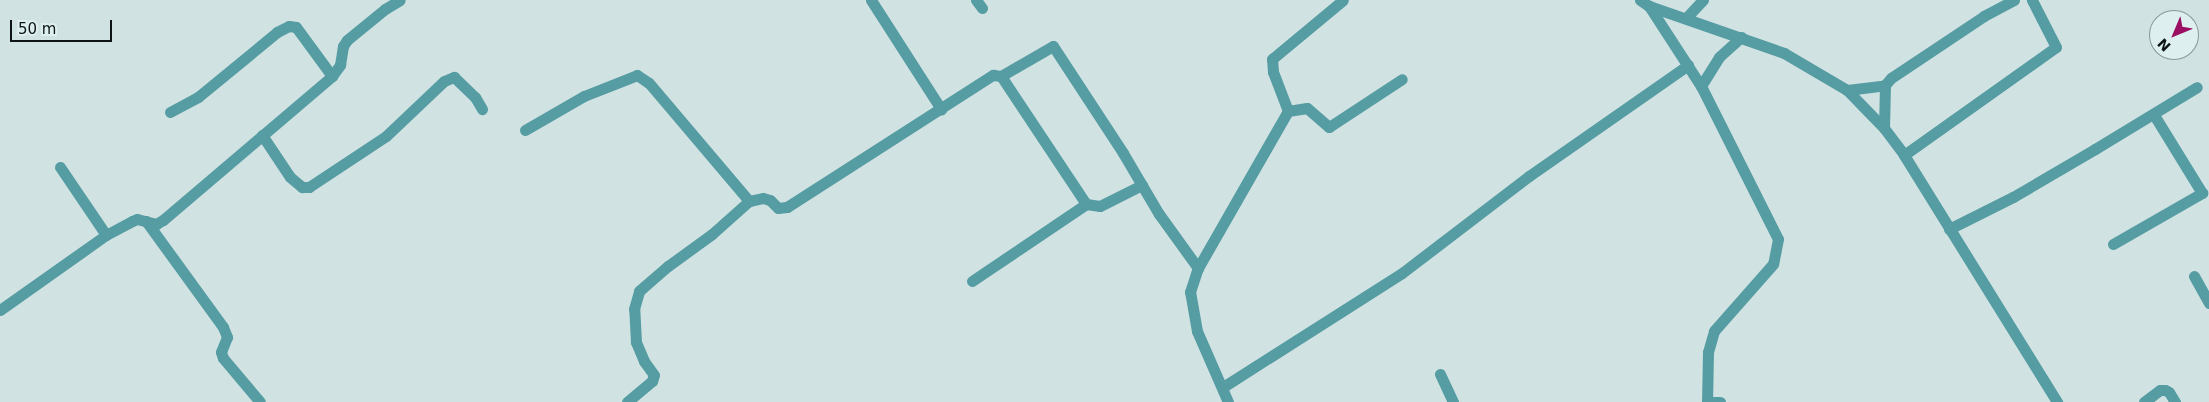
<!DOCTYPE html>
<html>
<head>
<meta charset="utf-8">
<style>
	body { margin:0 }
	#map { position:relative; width:2209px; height:402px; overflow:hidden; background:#d1e2e3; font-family:"DejaVu Sans",sans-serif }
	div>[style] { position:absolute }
	.street>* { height:11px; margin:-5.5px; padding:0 5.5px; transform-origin:5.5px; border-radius:5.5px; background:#559da2 }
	span { translate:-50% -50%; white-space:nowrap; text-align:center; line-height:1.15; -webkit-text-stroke:4px #deeff0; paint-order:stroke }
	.north { position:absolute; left:2149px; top:10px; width:50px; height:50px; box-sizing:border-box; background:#deeff0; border:1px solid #8b9798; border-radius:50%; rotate:225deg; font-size:14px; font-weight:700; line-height:20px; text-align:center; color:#0e1414 }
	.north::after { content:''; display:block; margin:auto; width:18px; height:22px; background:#9a0f61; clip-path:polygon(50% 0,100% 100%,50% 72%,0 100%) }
	.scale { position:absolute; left:10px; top:20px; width:102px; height:22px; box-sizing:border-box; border:2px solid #0e1414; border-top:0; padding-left:6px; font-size:15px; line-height:18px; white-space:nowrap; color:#0e1414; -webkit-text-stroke:4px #deeff0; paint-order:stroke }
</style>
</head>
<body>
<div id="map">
	<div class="street">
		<i style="left:871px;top:0;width:130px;rotate:57.3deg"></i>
		<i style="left:976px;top:0;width:10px;rotate:53deg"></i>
		<i style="left:1640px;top:0;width:11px;rotate:34deg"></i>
		<i style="left:1649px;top:6px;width:143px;rotate:19.2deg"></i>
		<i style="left:1784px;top:53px;width:73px;rotate:30.4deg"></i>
		<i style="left:1847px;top:90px;width:53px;rotate:45.8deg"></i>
		<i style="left:2014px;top:0;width:34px;rotate:152deg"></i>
		<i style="left:1984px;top:16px;width:112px;rotate:146.3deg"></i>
		<i style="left:1891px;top:78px;width:9px;rotate:131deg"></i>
		<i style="left:1885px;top:85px;width:43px;rotate:91.3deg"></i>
		<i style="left:1884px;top:128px;width:34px;rotate:53deg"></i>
		<i style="left:1904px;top:155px;width:291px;rotate:58.2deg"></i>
		<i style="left:1649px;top:6px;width:95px;rotate:57deg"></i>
		<i style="left:1701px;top:86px;width:171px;rotate:63.3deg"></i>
		<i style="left:1778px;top:239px;width:25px;rotate:101deg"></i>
		<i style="left:1773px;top:264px;width:89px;rotate:131.4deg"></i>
		<i style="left:1714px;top:331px;width:22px;rotate:106deg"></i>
		<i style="left:1708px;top:352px;width:50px;rotate:91.1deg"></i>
		<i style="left:1686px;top:18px;width:25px;rotate:-47deg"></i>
		<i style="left:1001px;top:76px;width:154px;rotate:56.4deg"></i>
		<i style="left:1086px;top:204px;width:14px;rotate:8deg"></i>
		<i style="left:1100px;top:206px;width:47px;rotate:-26.6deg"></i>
		<i style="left:1701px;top:86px;width:34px;rotate:-58deg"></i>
		<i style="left:1719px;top:57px;width:30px;rotate:-42deg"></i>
		<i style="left:1847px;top:90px;width:38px;rotate:-7deg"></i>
		<i style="left:1288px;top:111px;width:19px;rotate:-9deg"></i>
		<i style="left:1307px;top:108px;width:29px;rotate:41deg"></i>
		<i style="left:1329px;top:127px;width:87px;rotate:-33.3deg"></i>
		<i style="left:170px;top:112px;width:32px;rotate:-28deg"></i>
		<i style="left:198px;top:97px;width:102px;rotate:-39.4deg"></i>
		<i style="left:277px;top:32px;width:13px;rotate:-27deg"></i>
		<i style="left:289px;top:26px;width:7px;rotate:8deg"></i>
		<i style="left:296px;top:27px;width:61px;rotate:53.7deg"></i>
		<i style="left:525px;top:130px;width:68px;rotate:-30deg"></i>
		<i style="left:584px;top:96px;width:57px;rotate:-21.6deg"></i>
		<i style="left:637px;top:75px;width:14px;rotate:34deg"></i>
		<i style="left:649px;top:83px;width:155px;rotate:49.7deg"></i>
		<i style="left:262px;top:135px;width:50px;rotate:56.3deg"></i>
		<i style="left:290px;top:177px;width:16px;rotate:40deg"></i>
		<i style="left:302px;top:187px;width:7px"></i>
		<i style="left:309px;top:187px;width:92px;rotate:-33.5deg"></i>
		<i style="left:386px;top:136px;width:80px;rotate:-43.5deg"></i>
		<i style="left:444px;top:81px;width:11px;rotate:-22deg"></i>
		<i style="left:454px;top:77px;width:29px;rotate:44deg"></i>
		<i style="left:475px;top:97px;width:14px;rotate:60deg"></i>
		<i style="left:1904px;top:155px;width:186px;rotate:-35.4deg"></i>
		<i style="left:2056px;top:47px;width:53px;rotate:-117.1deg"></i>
		<i style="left:60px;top:167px;width:82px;rotate:55.9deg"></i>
		<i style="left:146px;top:221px;width:131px;rotate:54deg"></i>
		<i style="left:223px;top:327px;width:11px;rotate:68deg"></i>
		<i style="left:227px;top:337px;width:16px;rotate:112deg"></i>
		<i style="left:221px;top:352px;width:6px;rotate:72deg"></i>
		<i style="left:223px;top:358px;width:57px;rotate:49.9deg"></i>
		<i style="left:1949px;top:229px;width:72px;rotate:-26.6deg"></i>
		<i style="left:2013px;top:197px;width:95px;rotate:-30.3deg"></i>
		<i style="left:2095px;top:149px;width:119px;rotate:-31.3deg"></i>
		<i style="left:2113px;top:244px;width:103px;rotate:-29.8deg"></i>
		<i style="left:2202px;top:193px;width:92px;rotate:-121.6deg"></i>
		<i style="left:2194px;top:276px;width:31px;rotate:61deg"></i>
		<i style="left:972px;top:281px;width:138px;rotate:-34deg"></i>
		<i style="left:0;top:310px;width:130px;rotate:-35.3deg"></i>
		<i style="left:106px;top:235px;width:30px;rotate:-28deg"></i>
		<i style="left:132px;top:221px;width:5px;rotate:-22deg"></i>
		<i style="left:137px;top:219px;width:20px;rotate:15deg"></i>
		<i style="left:156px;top:224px;width:8px;rotate:-30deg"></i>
		<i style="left:163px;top:220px;width:222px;rotate:-40.4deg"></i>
		<i style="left:332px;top:76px;width:14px;rotate:-54deg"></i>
		<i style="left:340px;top:65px;width:19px;rotate:-81deg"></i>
		<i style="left:343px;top:46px;width:7px;rotate:-56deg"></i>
		<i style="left:347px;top:40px;width:49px;rotate:-39.2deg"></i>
		<i style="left:385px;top:9px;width:17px;rotate:-31deg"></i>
		<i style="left:1440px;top:374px;width:31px;rotate:65deg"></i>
		<i style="left:1223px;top:387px;width:212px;rotate:-32.5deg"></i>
		<i style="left:1402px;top:273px;width:160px;rotate:-37.4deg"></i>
		<i style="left:1529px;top:176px;width:194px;rotate:-34.9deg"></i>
		<i style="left:627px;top:402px;width:33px;rotate:-40deg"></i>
		<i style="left:652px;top:381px;width:6px;rotate:-72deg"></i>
		<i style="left:654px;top:375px;width:17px;rotate:-126deg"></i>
		<i style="left:644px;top:361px;width:21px;rotate:-113deg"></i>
		<i style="left:636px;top:342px;width:33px;rotate:-93deg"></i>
		<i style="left:634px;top:309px;width:19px;rotate:-74deg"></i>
		<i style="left:639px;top:291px;width:38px;rotate:-41deg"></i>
		<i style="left:668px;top:266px;width:54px;rotate:-36deg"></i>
		<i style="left:712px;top:234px;width:50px;rotate:-41.7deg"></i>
		<i style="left:749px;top:201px;width:14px;rotate:-12deg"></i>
		<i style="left:763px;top:198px;width:7px;rotate:16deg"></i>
		<i style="left:770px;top:200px;width:11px;rotate:45deg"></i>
		<i style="left:778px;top:208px;width:9px;rotate:-6deg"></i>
		<i style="left:787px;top:207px;width:245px;rotate:-32.7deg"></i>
		<i style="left:993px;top:75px;width:8px;rotate:7deg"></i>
		<i style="left:1001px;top:76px;width:60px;rotate:-30deg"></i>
		<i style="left:1053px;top:46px;width:128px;rotate:56.8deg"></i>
		<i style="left:1123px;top:153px;width:71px;rotate:59.5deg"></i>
		<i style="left:1159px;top:214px;width:67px;rotate:54.2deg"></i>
		<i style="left:1228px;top:402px;width:77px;rotate:-113.6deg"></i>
		<i style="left:1197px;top:331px;width:40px;rotate:-100deg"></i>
		<i style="left:1190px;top:292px;width:25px;rotate:-72deg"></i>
		<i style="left:1198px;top:268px;width:181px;rotate:-60.2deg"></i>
		<i style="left:1288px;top:111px;width:42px;rotate:-111deg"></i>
		<i style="left:1273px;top:72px;width:13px;rotate:-94deg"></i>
		<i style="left:1272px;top:59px;width:92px;rotate:-39.7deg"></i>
		<i style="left:1707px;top:402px;width:13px"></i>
		<i style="left:2144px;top:402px;width:20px;rotate:-37deg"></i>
		<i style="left:2160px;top:390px;width:5px"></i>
		<i style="left:2165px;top:390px;width:4px;rotate:27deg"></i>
		<i style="left:2169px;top:392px;width:12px;rotate:59deg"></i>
	</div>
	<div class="north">N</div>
	<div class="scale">50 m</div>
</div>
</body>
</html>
